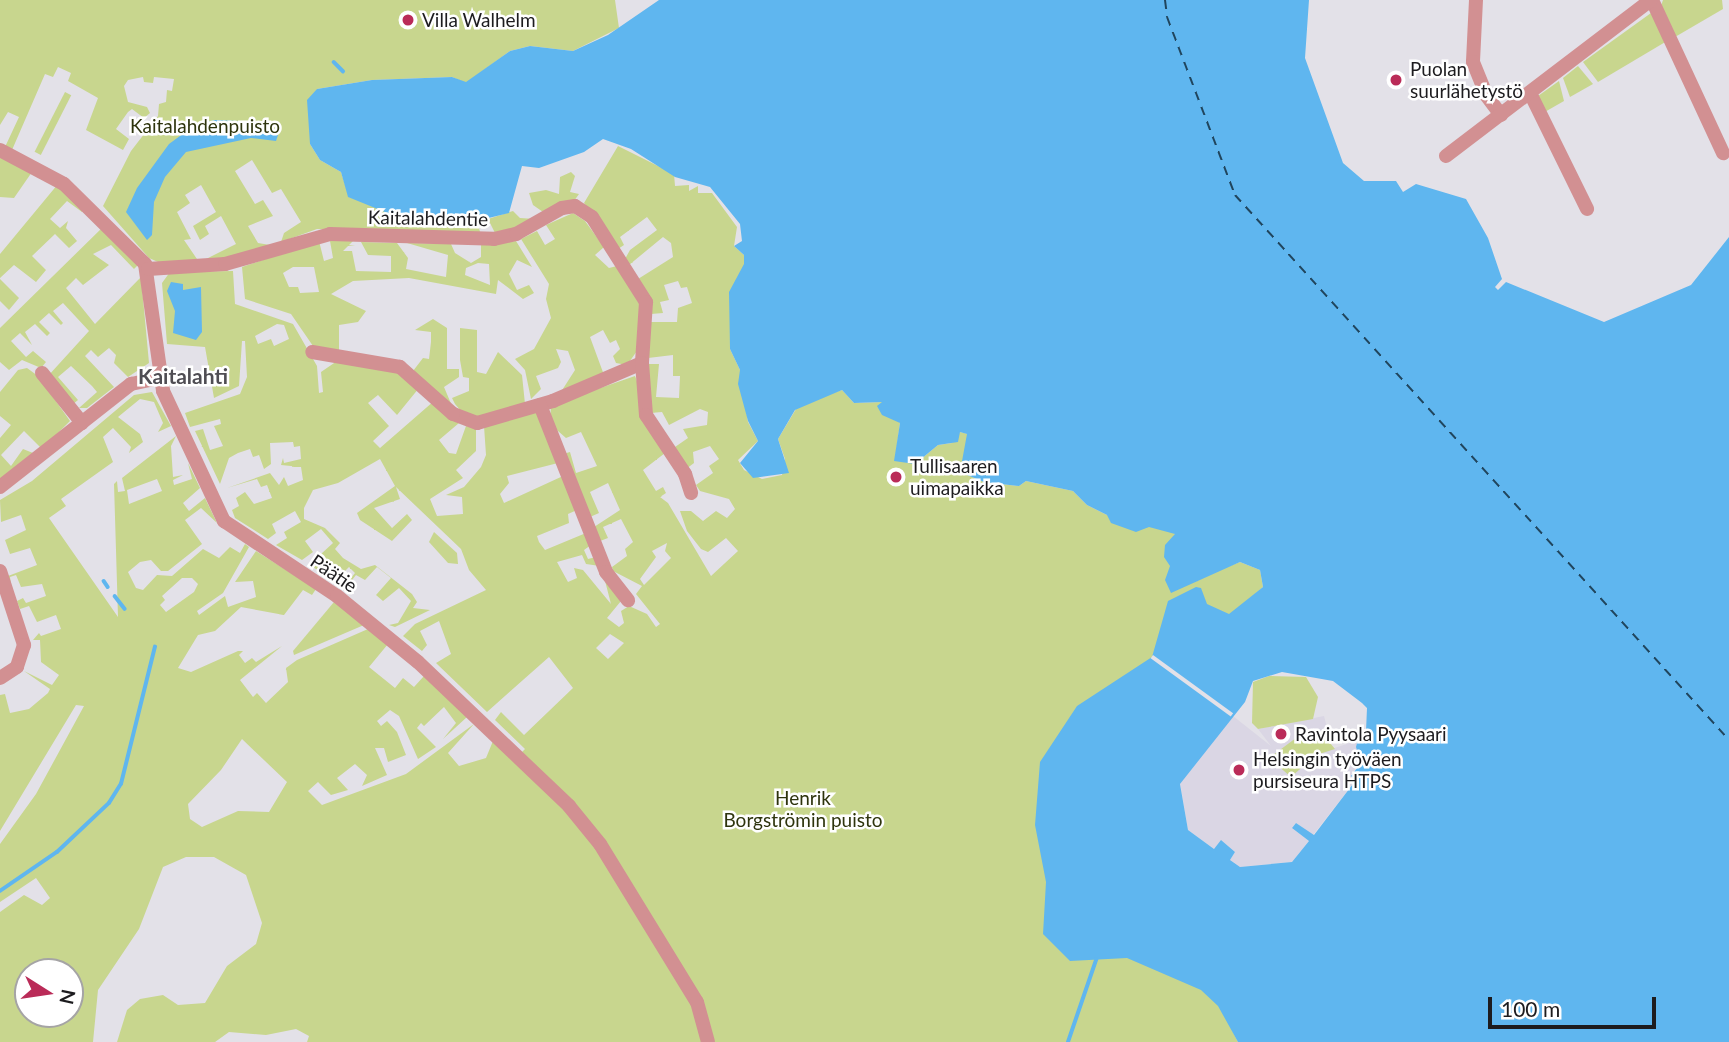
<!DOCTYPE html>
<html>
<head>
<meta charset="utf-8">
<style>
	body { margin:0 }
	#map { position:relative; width:1729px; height:1042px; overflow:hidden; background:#e3e1e8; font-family:Lato,sans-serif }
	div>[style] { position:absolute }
	.built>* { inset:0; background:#dad6e4 }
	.green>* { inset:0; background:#c8d68e; transform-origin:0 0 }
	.water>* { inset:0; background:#5fb6ef }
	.pier>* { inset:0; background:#e3e1e8; transform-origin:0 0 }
	.stream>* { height:3.5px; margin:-1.75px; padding:0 1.75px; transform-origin:1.75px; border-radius:1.75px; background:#5fb6ef }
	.ferry>* { height:2px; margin-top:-1px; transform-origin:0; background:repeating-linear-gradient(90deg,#20455d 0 9px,transparent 0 16px) }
	.minor>* { height:14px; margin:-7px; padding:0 7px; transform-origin:7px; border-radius:7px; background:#d29092 }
	.dots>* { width:19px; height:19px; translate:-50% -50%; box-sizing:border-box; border:4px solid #fff; border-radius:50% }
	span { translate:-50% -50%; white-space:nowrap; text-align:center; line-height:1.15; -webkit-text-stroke:5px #fff; paint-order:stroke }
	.poi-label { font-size:19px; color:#1d1c1f }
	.left { translate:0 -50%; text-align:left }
	.park-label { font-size:19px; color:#2e340d }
	.street-label { font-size:19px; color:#1d1c1f }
	.neighbourhood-label { font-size:21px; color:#4f4d53; font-weight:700 }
	.north { position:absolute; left:14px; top:958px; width:70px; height:70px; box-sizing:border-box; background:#fff; border:2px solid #a5a4a5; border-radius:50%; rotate:102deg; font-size:19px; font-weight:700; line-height:28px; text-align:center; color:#1d1c1f }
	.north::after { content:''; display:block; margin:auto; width:24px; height:32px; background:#ba2b58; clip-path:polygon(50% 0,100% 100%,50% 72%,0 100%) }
	.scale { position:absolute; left:1488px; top:997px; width:168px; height:32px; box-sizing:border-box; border:4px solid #1d1c1f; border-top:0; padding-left:9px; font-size:21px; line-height:24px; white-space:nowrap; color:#1d1c1f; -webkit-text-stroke:5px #fff; paint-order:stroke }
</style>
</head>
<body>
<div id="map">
	<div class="built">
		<i style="clip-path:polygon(1233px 716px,1271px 746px,1258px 729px,1324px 716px,1328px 731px,1297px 738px,1278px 753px,1316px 754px,1356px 741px,1362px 763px,1351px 775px,1356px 780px,1313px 835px,1296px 823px,1292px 828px,1309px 841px,1292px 862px,1240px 867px,1230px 860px,1235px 852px,1222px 841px,1214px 849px,1188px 830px,1180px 782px)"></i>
	</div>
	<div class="green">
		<i style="clip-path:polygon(0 0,615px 0,619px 28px,573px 51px,530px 46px,510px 51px,466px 83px,452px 77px,372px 80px,317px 89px,310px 144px,320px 160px,341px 172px,349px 197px,424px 222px,478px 225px,481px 235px,317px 229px,281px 242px,284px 233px,301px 222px,281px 189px,272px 193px,252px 160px,235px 171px,255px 204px,263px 200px,273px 216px,248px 226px,258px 243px,270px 245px,221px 261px,204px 260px,236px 244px,221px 216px,205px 226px,209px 234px,200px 240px,193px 226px,216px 212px,201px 185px,185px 195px,190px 203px,177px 212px,191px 239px,184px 240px,199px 262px,158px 262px,149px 258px,103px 206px,131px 151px,158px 116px,159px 104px,166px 102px,167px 90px,172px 91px,174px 79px,154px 77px,153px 83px,144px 82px,143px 77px,128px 80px,124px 86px,128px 102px,147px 107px,150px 113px,144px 118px,132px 109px,128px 112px,116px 129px,129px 139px,123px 150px,86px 130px,98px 98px,68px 81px,71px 73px,58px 67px,53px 77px,45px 74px,12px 150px,5px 147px,19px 117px,8px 112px,0 125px)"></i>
		<i style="clip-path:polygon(1663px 0,1722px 0,1723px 9px,1675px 37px,1661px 6px)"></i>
		<i style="clip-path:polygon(1651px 13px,1667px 41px,1598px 82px,1583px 62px)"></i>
		<i style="clip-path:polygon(1578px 66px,1593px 84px,1570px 97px,1563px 78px)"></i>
		<i style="clip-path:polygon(1559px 81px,1564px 101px,1543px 113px,1538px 96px)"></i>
		<i style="left:65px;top:92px;width:7px;height:67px;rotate:27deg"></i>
		<i style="clip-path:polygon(evenodd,618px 146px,674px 174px,675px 186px,689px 185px,689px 191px,698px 186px,698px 193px,712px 193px,737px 227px,734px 246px,744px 255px,744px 265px,730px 349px,740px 370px,748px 422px,758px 441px,738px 460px,744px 470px,762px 479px,782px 475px,785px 459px,778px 439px,799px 404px,842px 390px,854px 403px,882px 402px,900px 423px,895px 460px,915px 464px,938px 445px,952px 443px,960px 432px,968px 434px,961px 472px,984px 482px,1019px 486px,1026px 481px,1073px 491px,1087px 505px,1107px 515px,1166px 529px,1176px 534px,1199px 578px,1240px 562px,1260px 570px,1263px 587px,1237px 610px,1146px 662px,1205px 976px,1238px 1042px,307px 1042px,309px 1036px,296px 1029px,266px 1035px,229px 1032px,215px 1042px,117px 1042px,127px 1010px,140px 999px,163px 995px,178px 1005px,205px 1003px,227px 966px,256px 944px,262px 923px,246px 875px,214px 857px,186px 857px,163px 867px,139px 929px,98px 990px,93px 1042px,0 1042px,0 912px,24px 895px,42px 905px,50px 898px,36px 878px,0 902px,0 844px,36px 794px,84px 706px,76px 705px,0 831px,0 695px,5px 694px,10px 713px,29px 709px,48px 693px,50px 689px,24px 671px,52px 685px,59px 675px,41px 662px,40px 640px,33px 640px,39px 633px,41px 636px,61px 629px,56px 615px,37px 622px,29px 606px,20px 609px,17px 601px,23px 598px,26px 603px,46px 596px,42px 584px,21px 587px,16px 575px,10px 577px,11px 585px,8px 576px,37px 565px,30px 548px,10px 554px,5px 540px,26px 530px,21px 515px,1px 522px,0 500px,32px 481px,134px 395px,152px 392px,171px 426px,158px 432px,163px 423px,154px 402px,140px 399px,118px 417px,140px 434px,143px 442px,129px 453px,131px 447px,113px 428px,103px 437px,113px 462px,61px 499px,66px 506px,49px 518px,118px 617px,114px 484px,117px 481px,118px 492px,125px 491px,122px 478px,176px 436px,171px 446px,173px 477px,183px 475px,173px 480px,174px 485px,192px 479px,188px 463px,200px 488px,183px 503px,189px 511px,205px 498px,217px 523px,201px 508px,185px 520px,202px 544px,168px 571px,161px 571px,151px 560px,140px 562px,128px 572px,136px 588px,143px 590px,157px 575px,172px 576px,203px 549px,219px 558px,230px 547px,240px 553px,245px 544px,249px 547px,223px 593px,197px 611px,199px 615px,225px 596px,228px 607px,256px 597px,253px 581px,235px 582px,256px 551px,316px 589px,312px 595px,303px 590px,284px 615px,241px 607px,215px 631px,198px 635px,178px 668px,191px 672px,238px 651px,243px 651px,239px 655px,245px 663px,252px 658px,256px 662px,282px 646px,240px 680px,253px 697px,257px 693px,266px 703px,288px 682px,286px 668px,297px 660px,368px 629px,388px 644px,369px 667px,395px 688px,403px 678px,414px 687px,424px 676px,467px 717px,443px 739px,456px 723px,444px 707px,424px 726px,421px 723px,417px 728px,436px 747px,418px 759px,399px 716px,390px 710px,377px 721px,381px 726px,387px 721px,397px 732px,406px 755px,388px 762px,384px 748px,375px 748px,387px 775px,362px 786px,367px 775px,355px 764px,337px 778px,348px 790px,331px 795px,318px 782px,308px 791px,322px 805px,406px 774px,474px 724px,448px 753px,459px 766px,486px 758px,493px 741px,514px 760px,525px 749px,495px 720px,501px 712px,524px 735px,573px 688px,549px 657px,487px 712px,436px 663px,451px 654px,439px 621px,420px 631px,427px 645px,422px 651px,403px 636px,415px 624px,486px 590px,469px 570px,461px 549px,396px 487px,400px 499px,374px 508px,392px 528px,407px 514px,412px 520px,392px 541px,360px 520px,357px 513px,395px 486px,380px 459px,338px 483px,313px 490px,304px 508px,304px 519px,325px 528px,340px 543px,335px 549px,343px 558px,361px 569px,375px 565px,412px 594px,417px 602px,413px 608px,430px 610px,395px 627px,389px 625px,398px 623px,411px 601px,399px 588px,383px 601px,376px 595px,391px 578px,377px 567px,365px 580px,356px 575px,348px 585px,353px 589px,350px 593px,330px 578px,334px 573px,347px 583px,355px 573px,349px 567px,345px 571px,326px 562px,320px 571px,309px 565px,333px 543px,321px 529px,305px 541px,313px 552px,302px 560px,276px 545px,287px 538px,284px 532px,301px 522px,295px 511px,272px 524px,276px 533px,268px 539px,235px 518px,232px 510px,239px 506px,236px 498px,245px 492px,254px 504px,272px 498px,267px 485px,261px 487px,257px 479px,227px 488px,270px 473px,279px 485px,284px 477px,288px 486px,303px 480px,301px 467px,281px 465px,283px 458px,284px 463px,301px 459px,300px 446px,294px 447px,293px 442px,270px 443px,271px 464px,264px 469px,259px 455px,253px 457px,250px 449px,238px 453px,229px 458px,220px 484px,195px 431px,203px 429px,210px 450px,223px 446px,214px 426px,221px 424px,220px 419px,190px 427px,185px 413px,240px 394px,247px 377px,245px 341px,242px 341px,239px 386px,214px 398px,205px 347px,167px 344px,162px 283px,170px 272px,233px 271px,235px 304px,293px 324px,317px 366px,319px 393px,323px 392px,321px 372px,340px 359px,395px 368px,419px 388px,397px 415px,378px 395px,368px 403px,389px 426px,373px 441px,380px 448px,434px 401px,459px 423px,439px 440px,449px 453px,456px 454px,466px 426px,476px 428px,476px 451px,456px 470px,463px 478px,430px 499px,437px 516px,463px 514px,462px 497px,446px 495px,464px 487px,481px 467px,486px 455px,484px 426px,534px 411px,539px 414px,558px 463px,507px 476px,509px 483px,500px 494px,504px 503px,563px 476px,577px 510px,568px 514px,569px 523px,537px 536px,539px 542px,545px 550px,586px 533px,591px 545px,584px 550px,588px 559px,596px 557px,600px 566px,586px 564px,582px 555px,557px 562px,568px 582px,577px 578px,574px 568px,583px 570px,611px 604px,604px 577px,621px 601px,607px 618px,619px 627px,624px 623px,621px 611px,629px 606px,647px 614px,656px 627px,660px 624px,636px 594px,642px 586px,613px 571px,612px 567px,627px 556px,625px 549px,633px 542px,621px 519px,603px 527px,608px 538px,600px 541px,594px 527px,620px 510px,608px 483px,590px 492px,599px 513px,590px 517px,563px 454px,570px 452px,576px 473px,597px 466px,581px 432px,566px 438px,550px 424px,551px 405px,635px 376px,665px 453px,643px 470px,656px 491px,663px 487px,666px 493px,660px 497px,668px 503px,711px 576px,738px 551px,726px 538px,708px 552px,701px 549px,687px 531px,680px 511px,691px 511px,703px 521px,716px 511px,727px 518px,735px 509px,729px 499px,700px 491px,696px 485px,713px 473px,709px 466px,719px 459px,710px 446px,693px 452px,694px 463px,686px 469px,675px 447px,688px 438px,683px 429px,707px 425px,708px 412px,700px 409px,669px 425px,662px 412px,650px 413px,647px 364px,659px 364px,656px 397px,679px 398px,680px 376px,673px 376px,673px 355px,648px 358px,651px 322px,677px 322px,678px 308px,692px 303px,687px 287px,681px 288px,678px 281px,664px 285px,669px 300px,660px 302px,663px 313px,651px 314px,638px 279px,673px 257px,671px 243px,663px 237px,629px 265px,625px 259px,630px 250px,657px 230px,647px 217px,620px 237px,624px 245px,618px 249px,584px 203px,618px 146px,277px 324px,284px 325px,289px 339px,274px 346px,271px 339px,258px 344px,255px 336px,277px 324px,618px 146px,157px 479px,162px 491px,129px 504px,127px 490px,157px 479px,618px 146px,667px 543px,665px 551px,671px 558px,644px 585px,640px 579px,656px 557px,652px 551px,667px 543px,618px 146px,182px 578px,192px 578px,198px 584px,194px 592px,166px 612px,160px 605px,165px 600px,162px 596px,182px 578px,618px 146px,610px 634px,624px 643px,608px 659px,596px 648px,610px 634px,618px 146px,242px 739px,287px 782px,269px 812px,238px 811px,202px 827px,190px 819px,188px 804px,221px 770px,242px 739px,618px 146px,28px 972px,70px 972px,70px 1014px,28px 1014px,28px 972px)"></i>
		<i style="clip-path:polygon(0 157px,32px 172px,14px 198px,0 197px)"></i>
		<i style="clip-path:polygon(571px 172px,575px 176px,570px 192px,579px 194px,574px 201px,543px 212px,533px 205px,529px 193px,546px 190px,559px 194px,560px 177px)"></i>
		<i style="clip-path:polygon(58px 184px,83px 209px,82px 212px,67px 201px,50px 219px,60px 228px,68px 221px,66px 228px,77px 241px,69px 248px,55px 234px,32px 256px,46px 270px,36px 282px,14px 265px,0 278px,0 254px)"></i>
		<i style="clip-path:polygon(513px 211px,520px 218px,535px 219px,496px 235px,488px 219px)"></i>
		<i style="clip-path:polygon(573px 213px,585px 221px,604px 247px,595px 255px,609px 268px,617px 266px,640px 305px,637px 351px,627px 365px,616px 363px,613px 356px,620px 349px,616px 340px,610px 343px,603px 330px,590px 337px,604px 375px,559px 395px,575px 370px,568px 351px,556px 349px,561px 362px,558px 368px,536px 376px,541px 389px,531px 399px,525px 370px,515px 359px,534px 349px,551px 318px,546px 299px,549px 284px,521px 239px,537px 231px,545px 245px,555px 239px,546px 225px)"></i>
		<i style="clip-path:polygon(104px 226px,138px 265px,134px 269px,111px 245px,93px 254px,109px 265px,83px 285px,76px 278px,66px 288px,95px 324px,141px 277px,149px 363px,128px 377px,114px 363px,116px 355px,109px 348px,98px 357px,91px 350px,85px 356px,114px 387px,87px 408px,79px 408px,97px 392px,92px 386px,71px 366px,58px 377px,78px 400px,72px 405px,48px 376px,89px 331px,63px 303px,53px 311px,63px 323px,61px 325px,49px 313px,39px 322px,50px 333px,47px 336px,35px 324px,25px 332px,32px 345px,20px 333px,11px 341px,26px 357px,33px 351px,46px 362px,41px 368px,22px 360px,9px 370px,0 362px,0 328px)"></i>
		<i style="clip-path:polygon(evenodd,319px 241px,324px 261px,333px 258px,330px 241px,353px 241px,343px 251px,352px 251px,356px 271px,391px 272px,391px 256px,368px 255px,361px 242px,397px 243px,408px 258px,406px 269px,446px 277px,448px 255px,407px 243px,451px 244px,455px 253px,471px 263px,481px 257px,481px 245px,516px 241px,532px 267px,517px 260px,509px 274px,517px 290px,529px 285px,534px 293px,523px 299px,498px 280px,496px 294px,409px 278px,353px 281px,331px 294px,366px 311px,358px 322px,339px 325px,339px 350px,313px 346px,291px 314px,245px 299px,242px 267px,319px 241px,478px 263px,489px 264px,490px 285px,465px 275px,466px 268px,478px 263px,319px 241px,293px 267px,314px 267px,319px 292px,300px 293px,298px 287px,289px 287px,283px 273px,293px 267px)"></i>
		<i style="clip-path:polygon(0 279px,19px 298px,9px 310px,0 301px)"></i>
		<i style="clip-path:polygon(433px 319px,447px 328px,447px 369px,459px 369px,459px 377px,444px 387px,452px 406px,413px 371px,423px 358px,429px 359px,431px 342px,431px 332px,415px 330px)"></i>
		<i style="clip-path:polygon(460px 328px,477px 330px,477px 372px,486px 374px,498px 352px,522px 375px,525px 404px,480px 419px,467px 418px,455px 404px,452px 398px,469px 391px,469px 378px,463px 377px,460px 360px)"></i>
		<i style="clip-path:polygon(27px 368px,38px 376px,70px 421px,42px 449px,24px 431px,1px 455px,11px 466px,23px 449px,33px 453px,0 480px,0 438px,11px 425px,0 416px,0 392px,18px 370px)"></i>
		<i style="clip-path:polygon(434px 532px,457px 553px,458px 564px,448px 563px,429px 542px)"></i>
		<i style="clip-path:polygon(334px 602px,364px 625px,294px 655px,293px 651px)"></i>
		<i style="clip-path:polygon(1269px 676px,1306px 677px,1318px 697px,1313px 719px,1258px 729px,1252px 723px,1253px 682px)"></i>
		<i style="clip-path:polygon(1321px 732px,1335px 749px,1316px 755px,1291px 777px,1269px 758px,1296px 738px)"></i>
	</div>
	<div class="water">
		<i style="clip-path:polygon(evenodd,659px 0,1309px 0,1305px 58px,1343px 163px,1364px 181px,1396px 181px,1403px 192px,1416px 184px,1466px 199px,1488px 238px,1502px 279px,1495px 287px,1498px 290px,1506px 282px,1604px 322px,1691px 285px,1729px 237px,1729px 1042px,1238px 1042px,1218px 1006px,1201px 990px,1127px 958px,1070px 961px,1043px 934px,1046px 882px,1035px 825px,1040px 762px,1077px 706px,1152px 657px,1168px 601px,1196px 587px,1201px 588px,1207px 604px,1229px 614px,1263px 587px,1260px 570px,1240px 562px,1171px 593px,1165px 580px,1170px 566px,1164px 557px,1165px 545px,1175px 534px,1149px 527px,1136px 532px,1111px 523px,1107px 515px,1087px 505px,1073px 491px,1026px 481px,1019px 486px,984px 482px,960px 472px,967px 434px,960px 432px,958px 442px,938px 445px,915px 464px,894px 461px,900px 423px,882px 415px,877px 406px,882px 402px,854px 403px,842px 390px,795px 410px,778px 439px,789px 473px,753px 478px,740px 463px,758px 441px,748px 421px,738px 384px,740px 370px,730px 349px,729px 292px,744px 264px,744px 255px,734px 246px,742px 241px,740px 224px,710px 187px,675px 177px,631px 149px,603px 139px,584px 152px,539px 168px,522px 166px,509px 213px,468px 223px,395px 216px,348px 197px,341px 172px,320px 160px,310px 144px,307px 100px,317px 89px,372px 80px,452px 77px,466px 82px,510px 51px,530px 46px,573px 51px,608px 35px,659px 0,1282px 672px,1333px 681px,1362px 703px,1367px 708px,1366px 731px,1359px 735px,1356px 747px,1361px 763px,1351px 776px,1356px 780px,1314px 835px,1296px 823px,1292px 828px,1309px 841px,1292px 862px,1240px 867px,1230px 860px,1235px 852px,1221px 840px,1214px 849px,1188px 830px,1180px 784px,1245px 702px,1253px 681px,1282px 672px)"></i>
		<i style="clip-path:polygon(215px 120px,260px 122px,272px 126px,278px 135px,276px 141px,251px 138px,186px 152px,165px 177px,154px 202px,152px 235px,147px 240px,126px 212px,137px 188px,169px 144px,195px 125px)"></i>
		<i style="clip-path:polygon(171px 282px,183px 284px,183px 290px,201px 287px,202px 332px,196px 340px,173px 333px,175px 311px,167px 291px)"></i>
	</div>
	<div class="pier">
		<i style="left:1153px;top:655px;width:99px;height:4px;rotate:36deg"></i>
	</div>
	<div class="stream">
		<i style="left:334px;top:62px;width:13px;rotate:45deg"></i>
		<i style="left:104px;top:581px;width:7px;rotate:56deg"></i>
		<i style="left:115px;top:596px;width:16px;rotate:52deg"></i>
		<i style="left:0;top:891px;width:69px;rotate:-34.4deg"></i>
		<i style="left:57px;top:852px;width:71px;rotate:-43.3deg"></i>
		<i style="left:109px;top:803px;width:22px;rotate:-58deg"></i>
		<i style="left:121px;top:784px;width:141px;rotate:-76.1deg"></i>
		<i style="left:1068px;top:1042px;width:87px;rotate:-71.1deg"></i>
	</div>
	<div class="ferry">
		<i style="left:1165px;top:0;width:17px;rotate:83deg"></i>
		<i style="left:1167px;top:17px;width:191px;rotate:69.1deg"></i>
		<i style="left:1235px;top:195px;width:736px;rotate:47.81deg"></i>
	</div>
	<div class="minor">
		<i style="left:1476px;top:0;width:62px;rotate:92.8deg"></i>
		<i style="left:1473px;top:62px;width:35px;rotate:68deg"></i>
		<i style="left:1486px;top:95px;width:25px;rotate:53deg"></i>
		<i style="left:1652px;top:0;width:169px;rotate:65.1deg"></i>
		<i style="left:1531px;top:95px;width:127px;rotate:63.8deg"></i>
		<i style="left:0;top:150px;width:72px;rotate:28deg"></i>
		<i style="left:64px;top:184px;width:114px;rotate:44.6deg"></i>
		<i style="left:145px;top:264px;width:128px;rotate:81.9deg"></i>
		<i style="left:163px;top:391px;width:144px;rotate:64.9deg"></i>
		<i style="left:224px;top:521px;width:136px;rotate:33.6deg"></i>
		<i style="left:337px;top:596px;width:104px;rotate:39.2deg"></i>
		<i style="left:418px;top:662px;width:209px;rotate:43.6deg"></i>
		<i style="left:569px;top:806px;width:49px;rotate:50.8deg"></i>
		<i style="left:600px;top:844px;width:185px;rotate:58.5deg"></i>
		<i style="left:697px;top:1002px;width:41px;rotate:74.6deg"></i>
		<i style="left:1446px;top:156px;width:258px;rotate:-37.3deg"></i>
		<i style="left:148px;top:269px;width:77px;rotate:-3.7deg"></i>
		<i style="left:225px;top:264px;width:109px;rotate:-15.9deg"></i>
		<i style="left:330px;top:234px;width:164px;rotate:1.7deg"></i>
		<i style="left:494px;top:239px;width:23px;rotate:-13deg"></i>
		<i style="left:516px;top:234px;width:53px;rotate:-29.5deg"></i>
		<i style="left:562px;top:208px;width:13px;rotate:-9deg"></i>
		<i style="left:575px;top:206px;width:20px;rotate:33deg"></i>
		<i style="left:592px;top:217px;width:101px;rotate:57.6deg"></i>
		<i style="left:646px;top:302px;width:61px;rotate:93.8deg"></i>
		<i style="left:642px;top:363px;width:97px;rotate:156.9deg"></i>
		<i style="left:553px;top:401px;width:79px;rotate:163.9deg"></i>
		<i style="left:477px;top:423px;width:26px;rotate:-159deg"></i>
		<i style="left:453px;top:414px;width:71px;rotate:-138.4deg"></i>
		<i style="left:400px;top:367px;width:89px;rotate:-170.3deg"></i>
		<i style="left:642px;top:363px;width:52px;rotate:85.6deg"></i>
		<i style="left:646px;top:415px;width:71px;rotate:56.5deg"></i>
		<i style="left:685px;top:474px;width:20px;rotate:72deg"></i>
		<i style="left:42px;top:373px;width:64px;rotate:51.3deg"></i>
		<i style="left:540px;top:405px;width:180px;rotate:68.4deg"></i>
		<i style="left:606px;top:572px;width:36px;rotate:52deg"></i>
		<i style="left:0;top:487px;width:167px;rotate:-38.2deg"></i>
		<i style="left:131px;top:384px;width:30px;rotate:-12deg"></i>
		<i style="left:0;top:571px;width:78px;rotate:72deg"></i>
		<i style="left:24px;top:645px;width:23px;rotate:108deg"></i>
		<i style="left:17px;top:667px;width:20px;rotate:147deg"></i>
	</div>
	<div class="dots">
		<i style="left:408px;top:20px;background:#ba2b58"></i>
		<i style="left:1396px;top:80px;background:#ba2b58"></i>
		<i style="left:896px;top:477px;background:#ba2b58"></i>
		<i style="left:1281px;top:734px;background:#ba2b58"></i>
		<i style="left:1239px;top:770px;background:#ba2b58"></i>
	</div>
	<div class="poi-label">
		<span class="left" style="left:422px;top:20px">Villa Walhelm</span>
		<span class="left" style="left:1410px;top:80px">Puolan<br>suurlähetystö</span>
		<span class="left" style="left:910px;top:477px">Tullisaaren<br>uimapaikka</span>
		<span class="left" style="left:1295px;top:734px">Ravintola Pyysaari</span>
		<span class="left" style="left:1253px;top:770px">Helsingin työväen<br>pursiseura HTPS</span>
	</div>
	<div class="park-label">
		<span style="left:205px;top:126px">Kaitalahdenpuisto</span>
		<span style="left:803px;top:809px">Henrik<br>Borgströmin puisto</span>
	</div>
	<div class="street-label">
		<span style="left:428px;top:218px;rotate:1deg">Kaitalahdentie</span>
		<span style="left:334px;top:573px;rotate:34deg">Päätie</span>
	</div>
	<div class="neighbourhood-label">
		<span style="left:183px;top:376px">Kaitalahti</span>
	</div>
	<div class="north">N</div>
	<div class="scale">100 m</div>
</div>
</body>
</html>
